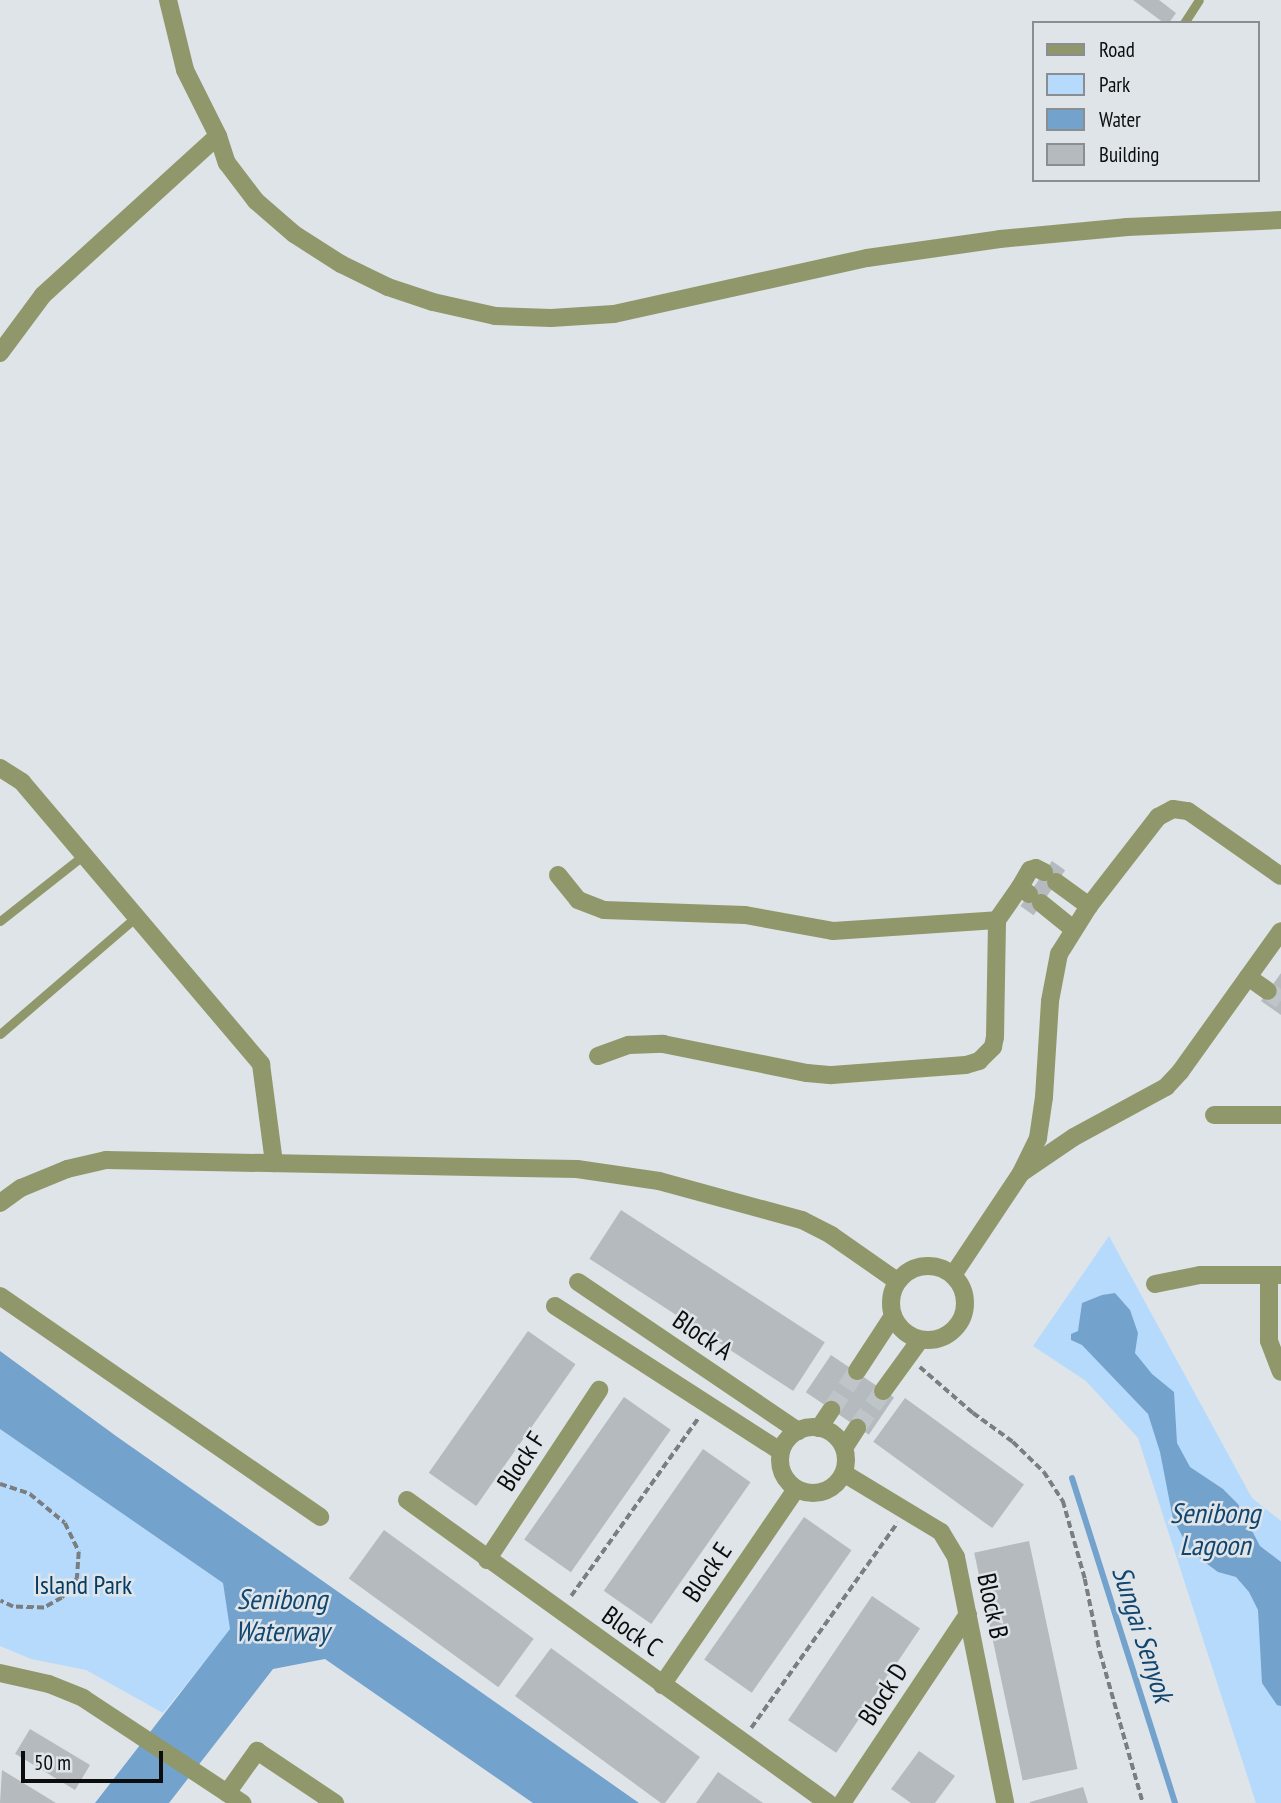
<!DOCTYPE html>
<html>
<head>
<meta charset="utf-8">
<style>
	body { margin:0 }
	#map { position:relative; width:1281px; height:1803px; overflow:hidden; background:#dfe4e9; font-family:"PT Sans Narrow",sans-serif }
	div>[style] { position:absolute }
	.green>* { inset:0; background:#b6dafc }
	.water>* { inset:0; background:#73a2cd }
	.stream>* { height:6px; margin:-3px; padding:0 3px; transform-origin:3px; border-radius:3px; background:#73a2cd }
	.building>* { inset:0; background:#b5babe; transform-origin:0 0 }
	.street-tunnel>* { height:18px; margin-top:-9px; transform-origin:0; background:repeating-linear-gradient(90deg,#bfc4c8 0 18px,transparent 0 27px) }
	.path>* { height:3.5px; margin-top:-1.75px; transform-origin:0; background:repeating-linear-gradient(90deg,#7b7e81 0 7px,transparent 0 10.5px) }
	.lane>* { height:9px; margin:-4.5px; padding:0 4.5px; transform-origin:4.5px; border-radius:4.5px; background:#90986b }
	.street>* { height:18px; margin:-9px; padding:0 9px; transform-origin:9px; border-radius:9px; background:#90986b }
	.street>.ring { margin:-9px; padding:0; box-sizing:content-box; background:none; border:18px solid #90986b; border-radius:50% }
	span { translate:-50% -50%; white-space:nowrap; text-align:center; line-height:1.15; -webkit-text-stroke:5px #dfe4e9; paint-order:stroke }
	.street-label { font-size:26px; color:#0b0d0e }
	.park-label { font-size:26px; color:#023c64 }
	.water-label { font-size:28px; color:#11466f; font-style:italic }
	.legend { position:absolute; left:1032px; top:21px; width:228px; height:161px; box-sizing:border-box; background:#dfe4e9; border:2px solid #8a8e91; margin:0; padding:9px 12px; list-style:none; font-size:21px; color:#0b0d0e }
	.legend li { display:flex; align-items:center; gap:14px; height:35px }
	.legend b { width:35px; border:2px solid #8a8e91 }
	.scale { position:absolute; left:21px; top:1751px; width:142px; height:32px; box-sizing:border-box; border:4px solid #0b0d0e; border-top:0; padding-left:9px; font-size:21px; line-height:24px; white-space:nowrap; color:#0b0d0e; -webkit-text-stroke:5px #dfe4e9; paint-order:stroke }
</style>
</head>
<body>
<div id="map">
	<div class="green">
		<i style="clip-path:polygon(1109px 1236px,1252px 1498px,1281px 1521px,1281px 1803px,1256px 1803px,1138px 1438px,1086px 1381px,1033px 1346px)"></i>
		<i style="clip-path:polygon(0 1429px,223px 1583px,231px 1629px,163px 1713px,86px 1670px,31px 1659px,0 1646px)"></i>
	</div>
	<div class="water">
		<i style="clip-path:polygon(1115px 1293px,1130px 1310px,1138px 1333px,1135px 1353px,1152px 1374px,1174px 1392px,1177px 1443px,1190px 1467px,1223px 1489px,1238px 1504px,1260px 1546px,1281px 1562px,1281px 1706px,1277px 1705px,1262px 1683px,1258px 1610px,1249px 1592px,1236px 1577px,1218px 1572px,1191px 1552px,1173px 1519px,1160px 1452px,1148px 1414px,1082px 1345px,1071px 1340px,1071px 1334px,1078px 1331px,1082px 1303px,1102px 1295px)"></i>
		<i style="clip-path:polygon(0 1351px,116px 1436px,639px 1803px,533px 1803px,325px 1659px,273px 1669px,169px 1803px,95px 1803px,230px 1629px,223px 1583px,0 1429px)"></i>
	</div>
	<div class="stream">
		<i style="left:1072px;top:1478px;width:341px;rotate:72.4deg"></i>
	</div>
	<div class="building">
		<i style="clip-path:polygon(1133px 0,1159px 0,1176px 13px,1169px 23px,1164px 23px)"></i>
		<i style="left:1052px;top:861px;width:16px;height:55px;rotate:35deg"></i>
		<i style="clip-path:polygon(1281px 973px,1281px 1015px,1261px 1001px)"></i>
		<i style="left:621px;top:1210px;width:243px;height:58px;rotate:33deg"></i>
		<i style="left:528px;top:1331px;width:58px;height:173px;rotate:35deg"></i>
		<i style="left:831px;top:1355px;width:76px;height:45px;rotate:34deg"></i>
		<i style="left:624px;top:1397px;width:57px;height:174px;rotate:35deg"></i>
		<i style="left:905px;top:1398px;width:147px;height:54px;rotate:36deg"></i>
		<i style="left:703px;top:1449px;width:58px;height:173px;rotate:35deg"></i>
		<i style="left:804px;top:1517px;width:58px;height:174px;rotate:35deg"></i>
		<i style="left:384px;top:1530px;width:185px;height:60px;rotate:36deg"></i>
		<i style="left:1029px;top:1541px;width:233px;height:56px;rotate:78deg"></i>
		<i style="left:872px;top:1596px;width:58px;height:150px;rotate:34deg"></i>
		<i style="clip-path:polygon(551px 1648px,700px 1757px,665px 1803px,661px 1803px,515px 1696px)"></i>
		<i style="left:30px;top:1729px;width:70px;height:29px;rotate:31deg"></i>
		<i style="clip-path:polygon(919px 1751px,955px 1776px,935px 1803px,911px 1803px,891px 1789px)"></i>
		<i style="clip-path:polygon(2px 1770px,56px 1803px,0 1803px)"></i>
		<i style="clip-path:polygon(718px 1772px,763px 1803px,696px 1803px)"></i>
		<i style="clip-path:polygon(1083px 1787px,1088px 1803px,1030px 1803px,1030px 1802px)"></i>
	</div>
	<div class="street-tunnel">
		<i style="left:1268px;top:991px;width:16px;rotate:35deg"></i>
		<i style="left:831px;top:1410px;width:47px;rotate:-56.3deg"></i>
		<i style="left:857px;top:1428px;width:45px;rotate:-54.9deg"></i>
	</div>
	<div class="path">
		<i style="left:920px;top:1367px;width:70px;rotate:41deg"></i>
		<i style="left:973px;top:1413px;width:49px;rotate:35.9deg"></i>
		<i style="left:1013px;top:1442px;width:43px;rotate:44.1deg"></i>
		<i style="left:1044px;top:1472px;width:35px;rotate:57deg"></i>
		<i style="left:1063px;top:1501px;width:81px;rotate:74.2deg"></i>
		<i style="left:1085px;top:1579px;width:75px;rotate:78.4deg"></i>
		<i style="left:1100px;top:1652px;width:157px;rotate:74.1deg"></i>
		<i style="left:0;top:1484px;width:32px;rotate:18deg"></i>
		<i style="left:30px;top:1494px;width:45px;rotate:39.6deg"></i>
		<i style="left:65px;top:1523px;width:32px;rotate:64deg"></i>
		<i style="left:79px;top:1552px;width:27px;rotate:94deg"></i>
		<i style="left:77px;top:1579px;width:24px;rotate:128deg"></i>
		<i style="left:62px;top:1598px;width:21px;rotate:151deg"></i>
		<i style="left:44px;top:1608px;width:31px;rotate:-178deg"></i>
		<i style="left:13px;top:1607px;width:14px;rotate:-155deg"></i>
		<i style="left:571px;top:1596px;width:220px;rotate:-54.4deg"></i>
		<i style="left:751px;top:1728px;width:252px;rotate:-54.5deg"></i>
	</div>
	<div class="lane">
		<i style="left:1184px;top:23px;width:27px;rotate:-57deg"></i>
		<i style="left:0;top:921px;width:107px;rotate:-38.2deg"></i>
		<i style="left:0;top:1034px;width:179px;rotate:-40.7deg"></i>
	</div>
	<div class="street">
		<i style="left:168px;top:0;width:72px;rotate:76.3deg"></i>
		<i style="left:185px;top:70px;width:74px;rotate:63.4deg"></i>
		<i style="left:218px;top:136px;width:28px;rotate:72deg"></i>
		<i style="left:227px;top:163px;width:48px;rotate:52.7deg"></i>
		<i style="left:256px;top:201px;width:50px;rotate:41deg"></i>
		<i style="left:294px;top:234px;width:56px;rotate:32.6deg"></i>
		<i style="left:341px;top:264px;width:52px;rotate:26.1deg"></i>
		<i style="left:388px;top:287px;width:47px;rotate:18.4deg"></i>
		<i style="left:433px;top:302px;width:64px;rotate:12.7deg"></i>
		<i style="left:495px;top:316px;width:56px;rotate:2deg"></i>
		<i style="left:551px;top:318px;width:63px;rotate:-3.6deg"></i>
		<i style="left:614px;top:314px;width:259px;rotate:-12.5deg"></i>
		<i style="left:867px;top:258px;width:134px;rotate:-8.1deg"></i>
		<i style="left:1000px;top:239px;width:128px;rotate:-5.4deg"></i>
		<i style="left:1127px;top:227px;width:154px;rotate:-2.6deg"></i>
		<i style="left:0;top:353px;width:72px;rotate:-53.4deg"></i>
		<i style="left:43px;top:295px;width:236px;rotate:-42.3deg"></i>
		<i style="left:0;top:768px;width:26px;rotate:32deg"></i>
		<i style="left:22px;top:782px;width:370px;rotate:49.7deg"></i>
		<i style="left:261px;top:1064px;width:100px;rotate:82.5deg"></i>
		<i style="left:558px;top:875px;width:32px;rotate:51deg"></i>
		<i style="left:578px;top:900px;width:28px;rotate:21deg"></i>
		<i style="left:604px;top:910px;width:141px;rotate:2deg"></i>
		<i style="left:745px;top:915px;width:89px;rotate:10.3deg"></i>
		<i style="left:833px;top:931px;width:164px;rotate:-3.8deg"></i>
		<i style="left:1056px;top:882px;width:41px;rotate:36deg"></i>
		<i style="left:1029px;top:894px;width:11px;rotate:-142deg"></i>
		<i style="left:1020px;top:887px;width:20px;rotate:-60deg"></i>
		<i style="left:1030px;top:870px;width:6px;rotate:-18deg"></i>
		<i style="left:1036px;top:868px;width:9px;rotate:27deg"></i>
		<i style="left:1041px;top:903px;width:41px;rotate:39.1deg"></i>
		<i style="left:1248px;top:977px;width:24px;rotate:35deg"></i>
		<i style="left:598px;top:1056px;width:33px;rotate:-20deg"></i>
		<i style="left:629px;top:1045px;width:34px;rotate:-2deg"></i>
		<i style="left:663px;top:1044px;width:147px;rotate:11.4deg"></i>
		<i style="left:807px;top:1073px;width:25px;rotate:5deg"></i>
		<i style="left:832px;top:1075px;width:134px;rotate:-4.3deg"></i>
		<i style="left:966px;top:1065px;width:14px;rotate:-17deg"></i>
		<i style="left:979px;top:1061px;width:20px;rotate:-45deg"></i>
		<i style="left:993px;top:1047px;width:10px;rotate:-79deg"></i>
		<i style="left:995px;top:1037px;width:117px;rotate:-89deg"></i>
		<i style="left:997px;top:920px;width:40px;rotate:-55.1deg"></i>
		<i style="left:1214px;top:1115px;width:67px"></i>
		<i style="left:1024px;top:1171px;width:60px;rotate:-34.2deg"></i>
		<i style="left:1074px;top:1137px;width:105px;rotate:-28.5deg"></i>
		<i style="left:1166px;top:1087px;width:21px;rotate:-47deg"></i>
		<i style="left:1180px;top:1072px;width:173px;rotate:-54.4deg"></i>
		<i style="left:0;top:1203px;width:26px;rotate:-36deg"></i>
		<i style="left:21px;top:1188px;width:50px;rotate:-22.4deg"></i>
		<i style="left:67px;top:1169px;width:40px;rotate:-13deg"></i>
		<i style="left:106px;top:1160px;width:471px;rotate:1.1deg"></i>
		<i style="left:577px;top:1169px;width:83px;rotate:8.3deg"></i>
		<i style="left:659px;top:1181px;width:148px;rotate:15.3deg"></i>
		<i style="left:802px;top:1220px;width:33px;rotate:27deg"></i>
		<i style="left:831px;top:1235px;width:80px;rotate:34.9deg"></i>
		<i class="ring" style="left:891px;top:1266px;width:56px;height:56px"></i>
		<i style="left:953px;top:1275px;width:123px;rotate:-56.3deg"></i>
		<i style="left:1021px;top:1173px;width:39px;rotate:-64deg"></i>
		<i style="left:1038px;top:1138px;width:41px;rotate:-81.7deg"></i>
		<i style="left:1044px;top:1097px;width:96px;rotate:-86.4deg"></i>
		<i style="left:1050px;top:1001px;width:48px;rotate:-79.2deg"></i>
		<i style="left:1059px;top:954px;width:57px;rotate:-58deg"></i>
		<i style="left:1089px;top:906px;width:113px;rotate:-52.2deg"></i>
		<i style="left:1158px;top:817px;width:17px;rotate:-28deg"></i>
		<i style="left:1173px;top:809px;width:15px;rotate:8deg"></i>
		<i style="left:1188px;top:811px;width:113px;rotate:35deg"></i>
		<i style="left:1269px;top:1275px;width:66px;rotate:90deg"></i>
		<i style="left:1269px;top:1341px;width:33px;rotate:69deg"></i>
		<i style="left:578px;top:1282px;width:266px;rotate:34.1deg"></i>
		<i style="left:1155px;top:1284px;width:46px;rotate:-11.3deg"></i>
		<i style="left:1200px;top:1275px;width:81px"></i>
		<i style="left:0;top:1296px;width:389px;rotate:34.6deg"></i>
		<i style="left:555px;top:1306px;width:268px;rotate:32.8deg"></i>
		<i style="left:857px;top:1371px;width:66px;rotate:-56.8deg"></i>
		<i style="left:883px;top:1391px;width:63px;rotate:-54deg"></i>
		<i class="ring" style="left:780px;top:1427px;width:48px;height:48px"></i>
		<i style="left:819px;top:1428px;width:22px;rotate:-56deg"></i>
		<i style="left:844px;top:1448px;width:24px;rotate:-57deg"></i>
		<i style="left:845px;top:1474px;width:112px;rotate:31.1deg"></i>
		<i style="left:941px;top:1532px;width:29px;rotate:59deg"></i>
		<i style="left:956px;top:1557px;width:251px;rotate:78.7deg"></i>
		<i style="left:407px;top:1500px;width:519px;rotate:35.74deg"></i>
		<i style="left:487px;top:1560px;width:204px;rotate:-56.6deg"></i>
		<i style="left:0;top:1673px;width:50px;rotate:12.7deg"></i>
		<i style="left:49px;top:1684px;width:37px;rotate:22deg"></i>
		<i style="left:83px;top:1698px;width:191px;rotate:33.4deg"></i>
		<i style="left:662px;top:1685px;width:237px;rotate:-55.6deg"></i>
		<i style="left:227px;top:1793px;width:52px;rotate:-54.5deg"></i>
		<i style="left:257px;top:1751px;width:94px;rotate:33.7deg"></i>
		<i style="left:842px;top:1803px;width:227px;rotate:-56.3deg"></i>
	</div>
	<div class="street-label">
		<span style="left:703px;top:1335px;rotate:34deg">Block A</span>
		<span style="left:521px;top:1461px;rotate:-57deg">Block F</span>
		<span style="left:707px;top:1572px;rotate:-56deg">Block E</span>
		<span style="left:993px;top:1606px;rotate:78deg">Block B</span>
		<span style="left:632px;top:1631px;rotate:35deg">Block C</span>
		<span style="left:883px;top:1694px;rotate:-57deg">Block D</span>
	</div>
	<div class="park-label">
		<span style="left:83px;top:1585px">Island Park</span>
	</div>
	<div class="water-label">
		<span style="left:1215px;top:1529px">Senibong<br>Lagoon</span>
		<span style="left:282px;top:1615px">Senibong<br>Waterway</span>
		<span style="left:1143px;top:1634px;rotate:72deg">Sungai Senyok</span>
	</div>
	<ul class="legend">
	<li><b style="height:9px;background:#90986b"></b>Road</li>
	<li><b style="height:19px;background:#b6dafc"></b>Park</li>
	<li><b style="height:19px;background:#73a2cd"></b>Water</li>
	<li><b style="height:19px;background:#b5babe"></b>Building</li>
	</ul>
	<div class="scale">50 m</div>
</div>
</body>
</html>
